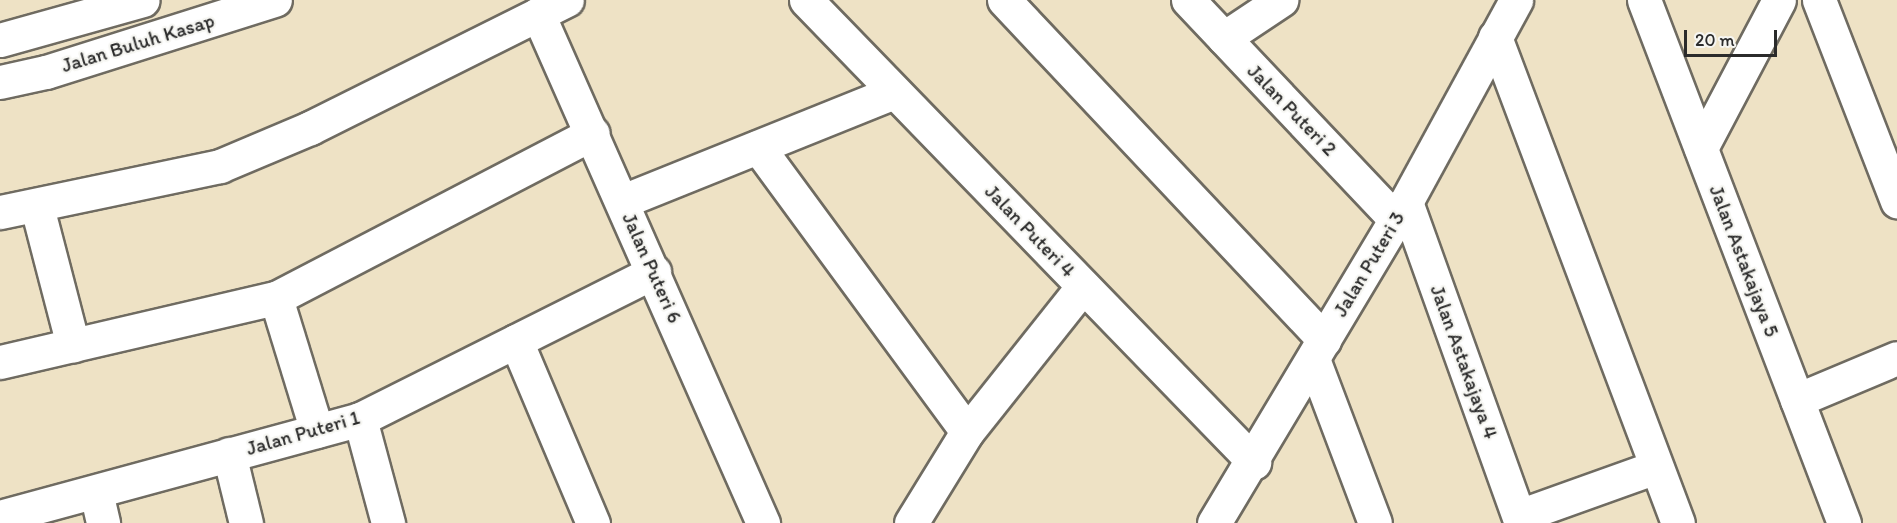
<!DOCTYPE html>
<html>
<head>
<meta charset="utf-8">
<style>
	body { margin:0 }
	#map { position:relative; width:1897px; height:523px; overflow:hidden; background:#eee2c5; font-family:Itim,sans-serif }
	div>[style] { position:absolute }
	.roads { filter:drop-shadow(2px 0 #6f6b61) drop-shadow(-2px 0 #6f6b61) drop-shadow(0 2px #6f6b61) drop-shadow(0 -2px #6f6b61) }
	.minor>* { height:33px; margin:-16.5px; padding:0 16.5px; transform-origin:16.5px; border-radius:16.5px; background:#fff }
	.highway>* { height:33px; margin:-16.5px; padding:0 16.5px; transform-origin:16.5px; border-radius:16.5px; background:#fff }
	span { translate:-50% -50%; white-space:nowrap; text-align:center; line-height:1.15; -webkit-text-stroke:4.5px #f6f6f2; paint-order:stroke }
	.street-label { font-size:20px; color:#2b2b2b }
	.scale { position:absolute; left:1684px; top:30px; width:93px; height:27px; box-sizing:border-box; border:3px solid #2b2b2b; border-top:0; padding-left:8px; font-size:18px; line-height:21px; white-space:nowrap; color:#2b2b2b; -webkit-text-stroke:4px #f6f6f2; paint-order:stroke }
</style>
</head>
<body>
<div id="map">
	<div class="roads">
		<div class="minor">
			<i style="left:806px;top:0;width:644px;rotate:45.88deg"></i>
			<i style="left:1004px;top:0;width:467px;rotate:46.7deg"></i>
			<i style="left:1188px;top:0;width:303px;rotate:46.6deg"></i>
			<i style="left:1644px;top:0;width:560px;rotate:69.07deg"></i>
			<i style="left:1819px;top:0;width:216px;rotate:68.8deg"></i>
			<i style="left:538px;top:14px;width:557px;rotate:66.15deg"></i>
			<i style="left:1495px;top:37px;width:519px;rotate:69.37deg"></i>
			<i style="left:1224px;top:38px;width:69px;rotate:-33.7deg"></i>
			<i style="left:758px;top:147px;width:353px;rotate:53.7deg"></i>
			<i style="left:1701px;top:148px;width:167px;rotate:-62.2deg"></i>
			<i style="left:623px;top:201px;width:292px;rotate:-21.9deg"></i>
			<i style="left:1406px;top:202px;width:341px;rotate:70.3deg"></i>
			<i style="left:37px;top:207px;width:143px;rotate:75.4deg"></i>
			<i style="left:0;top:212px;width:225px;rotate:-11.8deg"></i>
			<i style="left:220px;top:166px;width:98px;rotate:-22.9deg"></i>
			<i style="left:310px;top:128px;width:287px;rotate:-26.5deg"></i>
			<i style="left:276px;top:298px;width:139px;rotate:72.9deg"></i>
			<i style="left:516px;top:341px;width:198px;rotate:67.1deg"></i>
			<i style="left:1313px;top:359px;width:175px;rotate:69.3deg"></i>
			<i style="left:0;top:362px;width:283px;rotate:-13.1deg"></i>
			<i style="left:276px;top:298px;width:357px;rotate:-27.5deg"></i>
			<i style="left:1797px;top:400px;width:108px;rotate:-22.8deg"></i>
			<i style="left:360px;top:419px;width:108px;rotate:74.9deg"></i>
			<i style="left:229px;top:454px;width:71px;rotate:76.2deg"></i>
			<i style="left:96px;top:492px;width:32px;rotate:77deg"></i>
			<i style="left:1519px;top:516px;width:145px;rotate:-19.7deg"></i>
			<i style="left:0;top:517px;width:373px;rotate:-15.2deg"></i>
			<i style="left:360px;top:419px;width:329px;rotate:-26.6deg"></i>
			<i style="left:911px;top:523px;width:107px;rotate:-58.4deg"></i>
			<i style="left:967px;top:432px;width:186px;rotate:-51.5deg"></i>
			<i style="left:1214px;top:523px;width:374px;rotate:-59.1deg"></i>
			<i style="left:1406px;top:202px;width:230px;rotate:-61.4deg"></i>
		</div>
		<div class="highway">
			<i style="left:0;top:40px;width:148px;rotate:-15.6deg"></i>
			<i style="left:0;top:82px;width:47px;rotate:-12.3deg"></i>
			<i style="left:46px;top:72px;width:240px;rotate:-17.5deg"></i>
		</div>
	</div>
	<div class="street-label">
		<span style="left:138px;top:43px;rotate:-17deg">Jalan Buluh Kasap</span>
		<span style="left:1292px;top:110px;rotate:46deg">Jalan Puteri 2</span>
		<span style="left:1030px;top:231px;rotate:46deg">Jalan Puteri 4</span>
		<span style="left:1744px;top:261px;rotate:69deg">Jalan Astakajaya 5</span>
		<span style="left:1369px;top:264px;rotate:-59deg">Jalan Puteri 3</span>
		<span style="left:652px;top:268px;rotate:66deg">Jalan Puteri 6</span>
		<span style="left:1464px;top:362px;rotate:70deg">Jalan Astakajaya 4</span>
		<span style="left:303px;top:433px;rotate:-16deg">Jalan Puteri 1</span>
	</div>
	<div class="scale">20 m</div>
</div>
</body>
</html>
